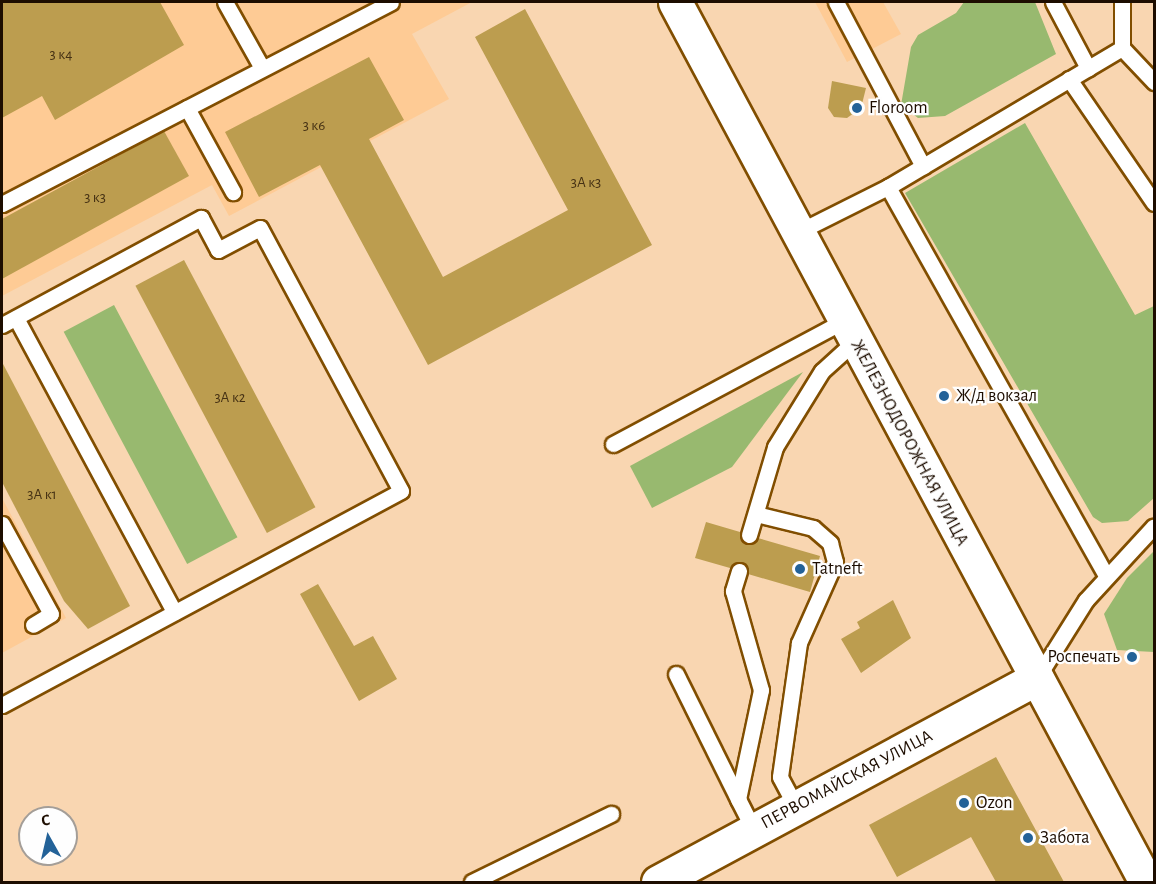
<!DOCTYPE html>
<html>
<head>
<meta charset="utf-8">
<style>
	body { margin:0 }
	#map { position:relative; width:1156px; height:884px; overflow:hidden; background:#f9d6b1; font-family:"Alegreya Sans",sans-serif }
	div>[style] { position:absolute }
	.built>* { inset:0; background:#fecb95 }
	.green>* { inset:0; background:#98b96f; transform-origin:0 0 }
	.building>* { inset:0; background:#bc9d4f; transform-origin:0 0 }
	.roads { filter:drop-shadow(2px 0 #814e00) drop-shadow(-2px 0 #814e00) drop-shadow(0 2px #814e00) drop-shadow(0 -2px #814e00) }
	.lane>* { height:15px; margin:-7.5px; padding:0 7.5px; transform-origin:7.5px; border-radius:7.5px; background:#fff }
	.secondary>* { height:33px; margin:-16.5px; padding:0 16.5px; transform-origin:16.5px; border-radius:16.5px; background:#fff }
	.dots>* { width:16px; height:16px; translate:-50% -50%; box-sizing:border-box; border:3px solid #fefefe; border-radius:50% }
	span { translate:-50% -50%; white-space:nowrap; text-align:center; line-height:1.15; -webkit-text-stroke:4.5px #fefefe; paint-order:stroke }
	.number-label { font-size:15px; color:#453114 }
	.number-label span { -webkit-text-stroke-width:0 }
	.poi-label { font-size:18px; color:#1d0d00 }
	.left { translate:0 -50%; text-align:left }
	.right { translate:-100% -50%; text-align:right }
	.street-label { font-size:18px; color:#1d0d00 }
	.frame { position:absolute; inset:0; border:3px solid #1d0d00; pointer-events:none }
	.north { position:absolute; left:18px; top:806px; width:60px; height:60px; box-sizing:border-box; background:#fefefe; border:2px solid #a49e98; border-radius:50%; rotate:352deg; font-size:16px; font-weight:700; line-height:24px; text-align:center; color:#1d0d00 }
	.north::after { content:''; display:block; margin:auto; width:21px; height:27px; background:#236298; clip-path:polygon(50% 0,100% 100%,50% 72%,0 100%) }
</style>
</head>
<body>
<div id="map">
	<div class="built">
		<i style="clip-path:polygon(2px 2px,472px 2px,412px 34px,449px 99px,229px 216px,212px 185px,2px 296px)"></i>
		<i style="clip-path:polygon(815px 2px,883px 2px,901px 34px,847px 62px)"></i>
		<i style="clip-path:polygon(2px 498px,66px 618px,2px 653px)"></i>
	</div>
	<div class="green">
		<i style="clip-path:polygon(964px 2px,1035px 2px,1056px 54px,945px 116px,918px 118px,901px 105px,911px 47px,918px 35px,956px 13px)"></i>
		<i style="clip-path:polygon(1025px 123px,1135px 315px,1154px 306px,1154px 498px,1128px 521px,1102px 523px,1093px 517px,905px 193px)"></i>
		<i style="left:114px;top:305px;width:263px;height:57px;rotate:62deg"></i>
		<i style="clip-path:polygon(803px 372px,732px 467px,652px 508px,630px 466px)"></i>
		<i style="clip-path:polygon(1154px 551px,1154px 652px,1117px 650px,1104px 614px,1127px 578px)"></i>
	</div>
	<div class="building">
		<i style="clip-path:polygon(2px 2px,160px 2px,184px 45px,55px 120px,42px 96px,2px 118px)"></i>
		<i style="clip-path:polygon(525px 9px,652px 245px,428px 365px,320px 165px,259px 197px,225px 132px,369px 57px,404px 120px,369px 139px,443px 277px,568px 210px,475px 37px)"></i>
		<i style="clip-path:polygon(832px 81px,866px 88px,861px 108px,847px 118px,834px 117px,828px 108px)"></i>
		<i style="clip-path:polygon(164px 131px,189px 176px,2px 279px,2px 219px)"></i>
		<i style="left:184px;top:260px;width:280px;height:55px;rotate:62deg"></i>
		<i style="clip-path:polygon(2px 362px,130px 606px,88px 629px,64px 601px,2px 482px)"></i>
		<i style="clip-path:polygon(706px 522px,740px 532px,746px 544px,758px 538px,820px 556px,810px 592px,748px 574px,742px 562px,730px 568px,695px 558px)"></i>
		<i style="clip-path:polygon(318px 584px,354px 646px,373px 636px,397px 679px,359px 701px,300px 594px)"></i>
		<i style="clip-path:polygon(893px 600px,911px 638px,861px 673px,841px 639px,860px 628px,857px 622px)"></i>
		<i style="clip-path:polygon(996px 757px,1064px 882px,996px 882px,971px 837px,897px 877px,869px 825px)"></i>
	</div>
	<div class="roads">
		<div class="lane">
			<i style="left:225px;top:2px;width:76px;rotate:60.7deg"></i>
			<i style="left:836px;top:2px;width:186px;rotate:62.1deg"></i>
			<i style="left:1053px;top:2px;width:75px;rotate:62.1deg"></i>
			<i style="left:1122px;top:48px;width:46px;rotate:-90deg"></i>
			<i style="left:1069px;top:79px;width:150px;rotate:55.6deg"></i>
			<i style="left:187px;top:108px;width:96px;rotate:61.3deg"></i>
			<i style="left:888px;top:187px;width:446px;rotate:60.7deg"></i>
			<i style="left:2px;top:204px;width:438px;rotate:-27.4deg"></i>
			<i style="left:798px;top:232px;width:101px;rotate:-26.6deg"></i>
			<i style="left:888px;top:187px;width:272px;rotate:-30.7deg"></i>
			<i style="left:1122px;top:48px;width:47px;rotate:46.7deg"></i>
			<i style="left:16px;top:318px;width:334px;rotate:61.7deg"></i>
			<i style="left:2px;top:325px;width:226px;rotate:-28.3deg"></i>
			<i style="left:201px;top:218px;width:36px;rotate:62deg"></i>
			<i style="left:218px;top:250px;width:47px;rotate:-27.6deg"></i>
			<i style="left:260px;top:228px;width:298px;rotate:61.8deg"></i>
			<i style="left:401px;top:491px;width:453px;rotate:151.8deg"></i>
			<i style="left:613px;top:444px;width:261px;rotate:-28.1deg"></i>
			<i style="left:756px;top:514px;width:59px;rotate:13.8deg"></i>
			<i style="left:813px;top:528px;width:23px;rotate:41deg"></i>
			<i style="left:830px;top:543px;width:20px;rotate:75deg"></i>
			<i style="left:835px;top:562px;width:89px;rotate:114deg"></i>
			<i style="left:799px;top:643px;width:135px;rotate:98.1deg"></i>
			<i style="left:780px;top:777px;width:34px;rotate:62deg"></i>
			<i style="left:2px;top:524px;width:102px;rotate:61.4deg"></i>
			<i style="left:51px;top:614px;width:21px;rotate:149deg"></i>
			<i style="left:749px;top:535px;width:92px;rotate:-73.5deg"></i>
			<i style="left:775px;top:447px;width:89px;rotate:-58.3deg"></i>
			<i style="left:822px;top:371px;width:43px;rotate:-42.2deg"></i>
			<i style="left:739px;top:571px;width:21px;rotate:107deg"></i>
			<i style="left:733px;top:591px;width:103px;rotate:74.2deg"></i>
			<i style="left:761px;top:690px;width:111px;rotate:101.9deg"></i>
			<i style="left:738px;top:799px;width:36px;rotate:63deg"></i>
			<i style="left:676px;top:674px;width:140px;rotate:63.6deg"></i>
			<i style="left:1037px;top:678px;width:92px;rotate:-57.9deg"></i>
			<i style="left:1086px;top:600px;width:100px;rotate:-47.4deg"></i>
			<i style="left:472px;top:882px;width:155px;rotate:-26.1deg"></i>
		</div>
		<div class="secondary">
			<i style="left:675px;top:2px;width:998px;rotate:61.84deg"></i>
			<i style="left:658px;top:882px;width:430px;rotate:-28.3deg"></i>
		</div>
	</div>
	<div class="dots">
		<i style="left:857px;top:108px;background:#236298"></i>
		<i style="left:944px;top:396px;background:#236298"></i>
		<i style="left:800px;top:569px;background:#236298"></i>
		<i style="left:1132px;top:657px;background:#236298"></i>
		<i style="left:964px;top:803px;background:#236298"></i>
		<i style="left:1028px;top:838px;background:#236298"></i>
	</div>
	<div class="number-label">
		<span style="left:61px;top:55px">3 к4</span>
		<span style="left:314px;top:126px">3 к6</span>
		<span style="left:586px;top:183px">3А к3</span>
		<span style="left:95px;top:198px">3 к3</span>
		<span style="left:230px;top:398px">3А к2</span>
		<span style="left:42px;top:495px">3А к1</span>
	</div>
	<div class="poi-label">
		<span class="left" style="left:869px;top:108px">Floroom</span>
		<span class="left" style="left:956px;top:396px">Ж/д вокзал</span>
		<span class="left" style="left:812px;top:569px">Tatneft</span>
		<span class="right" style="left:1120px;top:657px">Роспечать</span>
		<span class="left" style="left:976px;top:803px">Ozon</span>
		<span class="left" style="left:1040px;top:838px">Забота</span>
	</div>
	<div class="street-label">
		<span style="left:909px;top:443px;rotate:62deg">ЖЕЛЕЗНОДОРОЖНАЯ УЛИЦА</span>
		<span style="left:847px;top:780px;rotate:-28deg">ПЕРВОМАЙСКАЯ УЛИЦА</span>
	</div>
	<div class="frame"></div>
	<div class="north">С</div>
</div>
</body>
</html>
